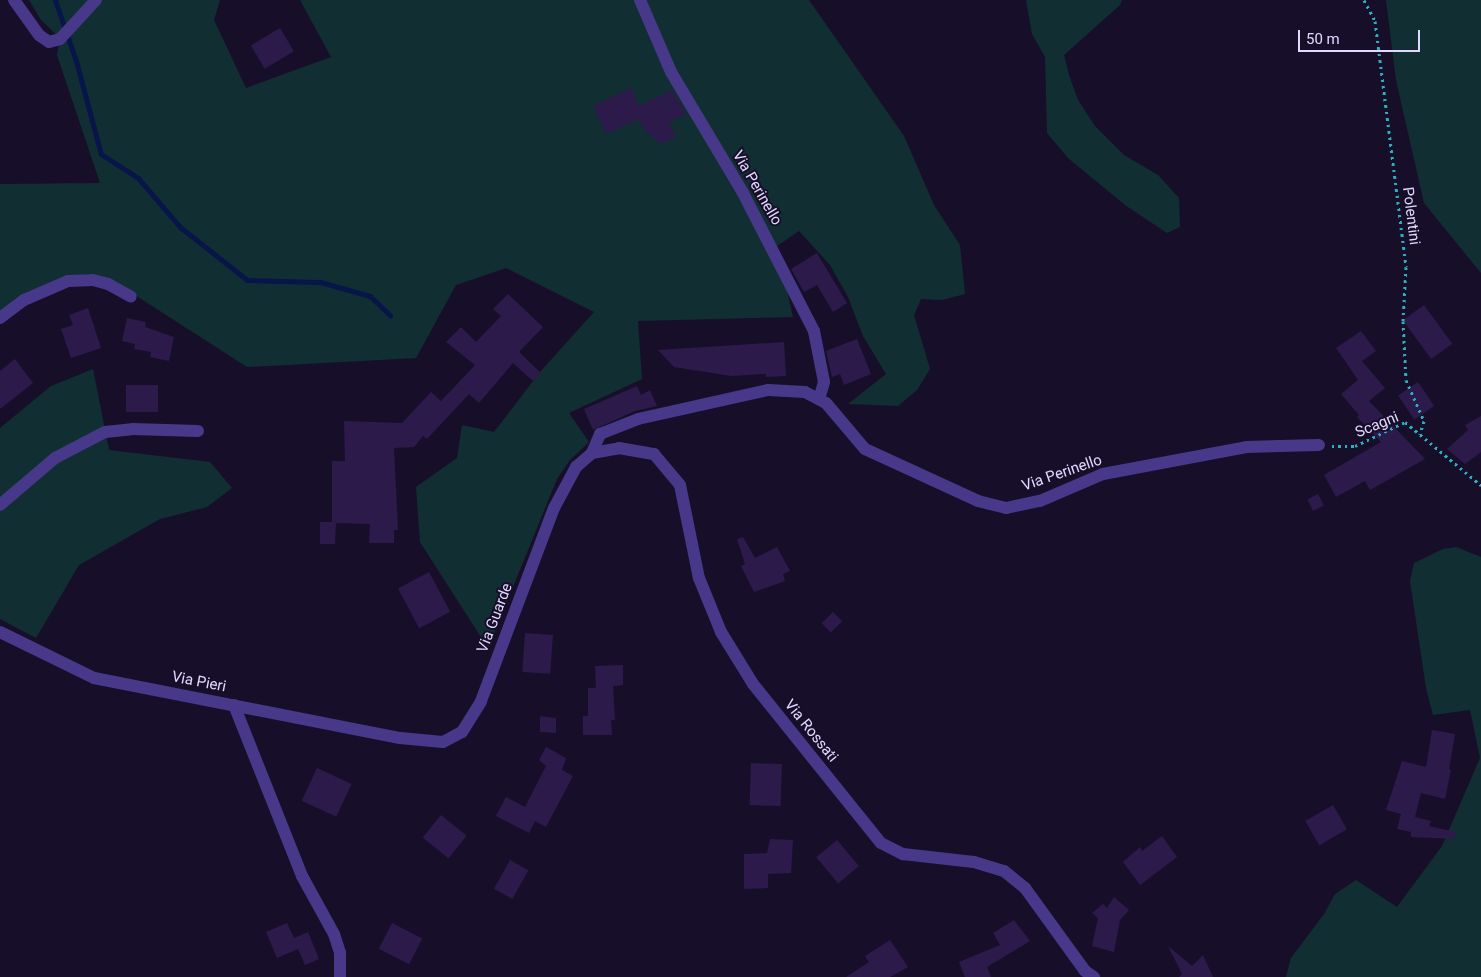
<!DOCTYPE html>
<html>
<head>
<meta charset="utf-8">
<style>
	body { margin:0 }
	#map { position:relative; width:1481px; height:977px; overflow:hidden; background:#170f29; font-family:Roboto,sans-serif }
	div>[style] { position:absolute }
	.green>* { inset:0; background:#112f33 }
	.stream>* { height:5px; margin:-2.5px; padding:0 2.5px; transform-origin:2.5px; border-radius:2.5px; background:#081549 }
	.building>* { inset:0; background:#2c1a4b; transform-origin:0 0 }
	.path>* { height:3px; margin-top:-1.5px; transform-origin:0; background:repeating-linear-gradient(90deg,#2ab0bf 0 2.5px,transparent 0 6.5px) }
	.minor>* { height:12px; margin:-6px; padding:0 6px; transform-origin:6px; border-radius:6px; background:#48388a }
	.tertiary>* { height:12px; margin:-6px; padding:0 6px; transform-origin:6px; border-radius:6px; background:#48388a }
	span { translate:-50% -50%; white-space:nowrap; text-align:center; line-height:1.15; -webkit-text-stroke:4px #170f29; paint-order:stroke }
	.street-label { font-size:15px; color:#e2d7ff }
	.scale { position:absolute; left:1298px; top:30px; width:122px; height:22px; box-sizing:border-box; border:2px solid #e2d7ff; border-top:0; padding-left:6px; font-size:15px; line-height:18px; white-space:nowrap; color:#e2d7ff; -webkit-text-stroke:4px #170f29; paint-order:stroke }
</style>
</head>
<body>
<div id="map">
	<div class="green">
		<i style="clip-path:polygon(29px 0,220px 0,214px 20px,246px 88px,331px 57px,300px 0,809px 0,904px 136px,934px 205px,960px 245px,965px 294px,942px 300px,921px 299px,914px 315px,930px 369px,917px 390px,898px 406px,848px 404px,886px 374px,863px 336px,848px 297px,830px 265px,799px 231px,777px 246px,793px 317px,638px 321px,642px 379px,569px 413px,589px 442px,570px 460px,557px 479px,488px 648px,420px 542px,416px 487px,457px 458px,462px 425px,494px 432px,540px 372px,594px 312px,506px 268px,456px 285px,416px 358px,247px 367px,118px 284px,44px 287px,0 324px,0 184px,100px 183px,57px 55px,60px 38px,41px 20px)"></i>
		<i style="clip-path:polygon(1026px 0,1122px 0,1120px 5px,1064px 55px,1069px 75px,1078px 100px,1095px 126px,1124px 155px,1158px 175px,1179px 198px,1180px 227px,1167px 233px,1125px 205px,1068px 158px,1047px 133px,1045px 57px,1032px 34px)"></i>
		<i style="clip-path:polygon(1386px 0,1481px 0,1481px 273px,1424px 203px,1396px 80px)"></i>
		<i style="clip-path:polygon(93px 369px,109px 450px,210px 462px,232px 488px,207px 507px,160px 519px,79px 565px,36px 638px,0 619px,0 428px,51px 386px)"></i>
		<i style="clip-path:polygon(1456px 547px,1481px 557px,1481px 977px,1286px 977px,1291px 958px,1324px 914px,1335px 894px,1356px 880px,1397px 907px,1442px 846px,1480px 758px,1470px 710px,1433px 715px,1426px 688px,1410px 581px,1414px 563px,1443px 549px)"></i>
	</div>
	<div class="stream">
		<i style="left:55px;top:0;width:65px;rotate:71deg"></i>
		<i style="left:76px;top:61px;width:96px;rotate:75deg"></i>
		<i style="left:101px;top:154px;width:44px;rotate:33deg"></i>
		<i style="left:138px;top:178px;width:65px;rotate:49.4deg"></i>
		<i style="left:180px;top:227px;width:85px;rotate:38.3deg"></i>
		<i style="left:247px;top:280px;width:73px;rotate:1.6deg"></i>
		<i style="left:320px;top:282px;width:52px;rotate:15.6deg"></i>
		<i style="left:370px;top:296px;width:28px;rotate:44deg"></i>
	</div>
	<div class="building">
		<i style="left:280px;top:28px;width:27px;height:34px;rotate:59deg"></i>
		<i style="clip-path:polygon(631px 88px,639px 106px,672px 90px,686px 114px,669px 122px,676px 137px,662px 144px,645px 131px,639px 119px,606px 134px,593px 106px)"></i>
		<i style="clip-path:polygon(817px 253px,847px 303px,833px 312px,817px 285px,804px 292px,791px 269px)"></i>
		<i style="clip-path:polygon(508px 294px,543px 327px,519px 352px,541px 373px,533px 381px,513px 363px,479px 403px,469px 394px,427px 439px,423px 436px,414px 447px,394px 448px,398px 530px,394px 530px,394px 543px,369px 543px,370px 524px,336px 523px,335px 544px,320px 544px,320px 522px,332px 522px,332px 461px,345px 461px,344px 421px,402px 423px,431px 392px,441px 401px,475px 365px,446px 342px,461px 327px,476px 342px,501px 316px,493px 309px)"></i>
		<i style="left:1424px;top:305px;width:48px;height:26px;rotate:54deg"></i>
		<i style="clip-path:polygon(88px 308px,101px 348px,71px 358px,61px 329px,73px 325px,69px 315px)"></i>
		<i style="clip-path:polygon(127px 318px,146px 322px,145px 327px,174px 337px,169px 361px,150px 357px,151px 352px,134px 349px,135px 344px,122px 341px)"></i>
		<i style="clip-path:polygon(1361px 331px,1376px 351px,1362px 361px,1385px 388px,1369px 401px,1425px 459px,1370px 490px,1365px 481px,1336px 497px,1324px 475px,1381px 442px,1357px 417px,1359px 415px,1341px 394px,1358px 380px,1336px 348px)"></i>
		<i style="clip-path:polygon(857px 339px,871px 374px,844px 385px,840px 374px,832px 377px,826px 351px)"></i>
		<i style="clip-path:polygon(784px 342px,786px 376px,766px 377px,766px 374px,731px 376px,674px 367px,658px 350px)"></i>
		<i style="clip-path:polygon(15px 359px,33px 383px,0 409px,0 371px)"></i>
		<i style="left:1418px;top:382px;width:29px;height:24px;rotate:56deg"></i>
		<i style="left:158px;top:385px;width:27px;height:32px;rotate:90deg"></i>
		<i style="clip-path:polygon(637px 386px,641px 395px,650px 390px,657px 406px,635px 411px,593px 430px,584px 409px)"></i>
		<i style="clip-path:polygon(1481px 416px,1481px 452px,1465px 464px,1447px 449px,1468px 430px,1465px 425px)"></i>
		<i style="left:1318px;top:494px;width:13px;height:12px;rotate:63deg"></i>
		<i style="clip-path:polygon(743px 537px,755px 558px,777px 547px,790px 571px,783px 574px,785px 581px,754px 592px,741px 566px,745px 564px,737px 539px)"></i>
		<i style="left:429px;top:572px;width:45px;height:35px;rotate:62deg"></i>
		<i style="left:833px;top:612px;width:13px;height:16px;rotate:45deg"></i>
		<i style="left:525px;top:633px;width:28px;height:39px;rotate:4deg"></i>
		<i style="clip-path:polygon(623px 665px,623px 685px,613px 686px,615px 720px,611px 720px,612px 735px,583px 735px,583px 716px,588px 716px,588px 688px,596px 688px,595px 666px)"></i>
		<i style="clip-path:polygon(540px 716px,556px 718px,556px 733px,540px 732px)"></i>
		<i style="clip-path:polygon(1432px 730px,1455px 734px,1449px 769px,1451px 770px,1445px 799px,1421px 793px,1415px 817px,1431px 821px,1429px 826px,1456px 832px,1455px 839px,1411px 837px,1411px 832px,1397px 829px,1401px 814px,1386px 810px,1402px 761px,1426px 767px)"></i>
		<i style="clip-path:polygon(546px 747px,566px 758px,562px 770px,573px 776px,546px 827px,535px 821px,529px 833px,496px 816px,506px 797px,525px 807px,546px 766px,539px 760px)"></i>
		<i style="left:751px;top:763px;width:31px;height:42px;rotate:2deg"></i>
		<i style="left:317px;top:768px;width:38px;height:36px;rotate:25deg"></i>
		<i style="left:1333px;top:805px;width:28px;height:32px;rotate:60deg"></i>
		<i style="left:441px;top:815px;width:33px;height:29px;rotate:39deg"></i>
		<i style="clip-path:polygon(1162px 836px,1177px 857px,1140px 885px,1123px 862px,1140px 847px,1142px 851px)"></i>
		<i style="clip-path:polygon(770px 839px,793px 840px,791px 873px,768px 874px,768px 888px,744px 889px,744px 854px,767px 853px)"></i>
		<i style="left:837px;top:840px;width:34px;height:27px;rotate:50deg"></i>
		<i style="left:510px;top:860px;width:21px;height:33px;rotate:29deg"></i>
		<i style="clip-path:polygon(1114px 897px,1129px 910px,1120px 920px,1114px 952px,1092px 946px,1098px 918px,1092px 913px,1103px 904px,1107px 908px)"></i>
		<i style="clip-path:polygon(1014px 920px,1030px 941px,987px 967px,991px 977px,965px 977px,959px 962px,1000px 945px,993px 933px)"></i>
		<i style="clip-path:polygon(287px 923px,294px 938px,308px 932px,319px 959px,305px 965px,298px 949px,277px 958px,266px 932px)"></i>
		<i style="left:392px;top:923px;width:34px;height:29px;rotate:27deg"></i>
		<i style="clip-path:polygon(890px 940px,908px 967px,890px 977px,846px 977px,869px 962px,865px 956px)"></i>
		<i style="clip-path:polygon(1168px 946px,1192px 966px,1203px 955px,1213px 977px,1179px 977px,1182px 974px)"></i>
	</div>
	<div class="path">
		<i style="left:1364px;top:0;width:24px;rotate:62deg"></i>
		<i style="left:1375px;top:21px;width:248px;rotate:82.8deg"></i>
		<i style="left:1406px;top:267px;width:54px;rotate:93.2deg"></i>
		<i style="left:1403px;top:321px;width:59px;rotate:87.1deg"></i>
		<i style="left:1406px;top:380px;width:45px;rotate:66.3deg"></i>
		<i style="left:1424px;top:421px;width:14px;rotate:107deg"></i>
		<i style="left:1332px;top:446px;width:23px"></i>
		<i style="left:1355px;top:446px;width:55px;rotate:-25.6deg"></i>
		<i style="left:1405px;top:422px;width:99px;rotate:39.7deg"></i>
	</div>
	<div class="minor">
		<i style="left:14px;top:0;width:43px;rotate:54.5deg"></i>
		<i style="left:39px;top:35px;width:12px;rotate:35deg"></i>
		<i style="left:49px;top:42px;width:11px;rotate:-15deg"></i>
		<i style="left:60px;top:39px;width:53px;rotate:-47.3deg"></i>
		<i style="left:640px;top:0;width:78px;rotate:66.7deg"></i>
		<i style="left:671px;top:72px;width:141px;rotate:59.2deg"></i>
		<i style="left:743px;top:193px;width:155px;rotate:62.8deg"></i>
		<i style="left:814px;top:331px;width:52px;rotate:78.9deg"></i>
		<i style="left:824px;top:382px;width:18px;rotate:106deg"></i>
		<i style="left:0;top:318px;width:30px;rotate:-37deg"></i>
		<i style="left:24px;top:300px;width:48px;rotate:-23.4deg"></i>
		<i style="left:68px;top:281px;width:25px;rotate:-2deg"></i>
		<i style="left:93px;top:280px;width:16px;rotate:15deg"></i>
		<i style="left:108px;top:284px;width:26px;rotate:29deg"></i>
		<i style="left:592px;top:453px;width:21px;rotate:-67deg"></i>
		<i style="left:600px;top:434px;width:41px;rotate:-21.5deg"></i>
		<i style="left:638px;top:419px;width:133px;rotate:-12.6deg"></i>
		<i style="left:768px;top:390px;width:37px;rotate:3deg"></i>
		<i style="left:805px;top:392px;width:24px;rotate:28deg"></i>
		<i style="left:826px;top:403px;width:60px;rotate:49.7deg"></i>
		<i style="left:865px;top:449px;width:124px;rotate:24.7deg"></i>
		<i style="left:978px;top:501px;width:29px;rotate:14deg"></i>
		<i style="left:1006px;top:508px;width:35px;rotate:-12deg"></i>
		<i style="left:1040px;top:501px;width:69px;rotate:-23.2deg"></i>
		<i style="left:1103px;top:474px;width:147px;rotate:-10.6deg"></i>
		<i style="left:1247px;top:447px;width:72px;rotate:-1.6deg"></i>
		<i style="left:0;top:505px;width:72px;rotate:-40.5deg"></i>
		<i style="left:55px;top:458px;width:56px;rotate:-27.5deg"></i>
		<i style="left:105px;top:432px;width:27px;rotate:-6deg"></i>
		<i style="left:132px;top:429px;width:66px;rotate:1.7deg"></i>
		<i style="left:234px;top:705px;width:184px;rotate:68.3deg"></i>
		<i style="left:302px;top:876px;width:66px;rotate:61.1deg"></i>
		<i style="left:334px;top:934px;width:20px;rotate:72deg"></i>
		<i style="left:340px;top:953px;width:24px;rotate:90deg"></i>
	</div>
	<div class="tertiary">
		<i style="left:0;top:632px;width:105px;rotate:26.1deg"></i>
		<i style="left:94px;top:678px;width:312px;rotate:11.1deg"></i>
		<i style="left:400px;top:738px;width:43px;rotate:5.3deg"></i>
		<i style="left:443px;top:742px;width:21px;rotate:-28deg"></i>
		<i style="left:462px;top:732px;width:36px;rotate:-58deg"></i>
		<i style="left:481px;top:701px;width:206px;rotate:-69.3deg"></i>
		<i style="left:554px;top:508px;width:47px;rotate:-61.8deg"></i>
		<i style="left:576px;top:467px;width:21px;rotate:-41deg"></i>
		<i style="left:592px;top:453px;width:27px;rotate:-10deg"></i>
		<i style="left:619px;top:448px;width:36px;rotate:10deg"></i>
		<i style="left:654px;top:454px;width:40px;rotate:50deg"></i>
		<i style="left:680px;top:485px;width:95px;rotate:78.5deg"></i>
		<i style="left:699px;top:578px;width:58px;rotate:67.8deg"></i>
		<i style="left:721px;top:632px;width:61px;rotate:58.4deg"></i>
		<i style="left:753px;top:684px;width:204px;rotate:51.2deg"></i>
		<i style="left:881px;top:843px;width:25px;rotate:27deg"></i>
		<i style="left:903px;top:854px;width:71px;rotate:6.4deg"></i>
		<i style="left:974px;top:862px;width:31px;rotate:17deg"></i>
		<i style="left:1004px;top:871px;width:27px;rotate:39deg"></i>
		<i style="left:1025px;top:888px;width:102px;rotate:54.1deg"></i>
		<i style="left:1085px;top:971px;width:11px;rotate:34deg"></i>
	</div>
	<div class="street-label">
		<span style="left:757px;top:188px;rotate:60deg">Via Perinello</span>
		<span style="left:1411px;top:216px;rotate:83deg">Polentini</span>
		<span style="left:1377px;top:425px;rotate:-22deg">Scagni</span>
		<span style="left:1062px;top:473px;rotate:-19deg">Via Perinello</span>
		<span style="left:495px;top:618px;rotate:-69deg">Via Guarde</span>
		<span style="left:199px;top:682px;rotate:11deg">Via Pieri</span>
		<span style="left:811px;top:731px;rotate:51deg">Via Rossati</span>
	</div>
	<div class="scale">50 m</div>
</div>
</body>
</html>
